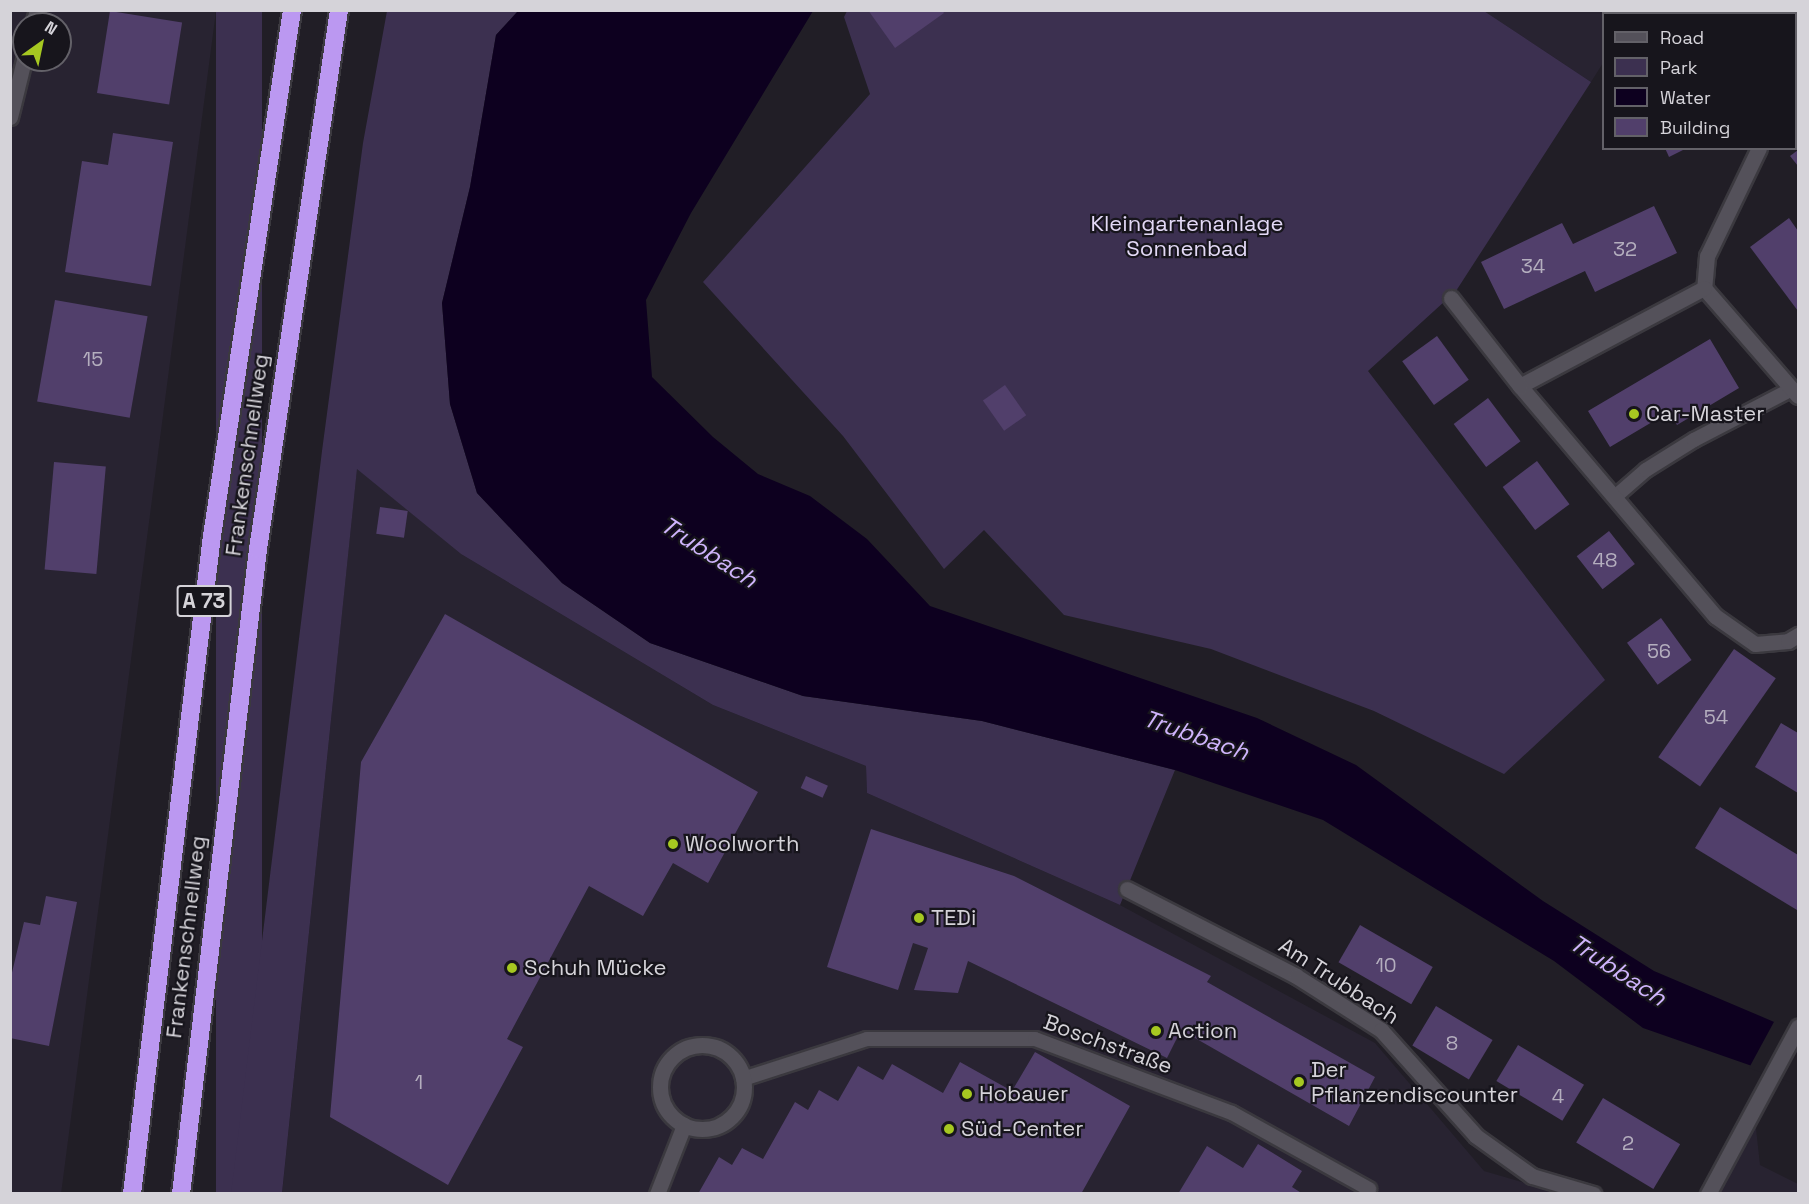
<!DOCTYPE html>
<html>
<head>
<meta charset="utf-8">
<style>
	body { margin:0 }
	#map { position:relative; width:1809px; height:1204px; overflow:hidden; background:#211e26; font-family:"Space Grotesk",sans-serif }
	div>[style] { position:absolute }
	.built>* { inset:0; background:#282331 }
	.green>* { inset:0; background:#3c3050; transform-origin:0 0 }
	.water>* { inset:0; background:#0d001f }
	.pier>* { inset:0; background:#211e26 }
	.building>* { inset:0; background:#513f6b; transform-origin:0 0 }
	.roads { filter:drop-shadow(2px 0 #3b393f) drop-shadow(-2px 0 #3b393f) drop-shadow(0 2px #3b393f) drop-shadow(0 -2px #3b393f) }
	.service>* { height:14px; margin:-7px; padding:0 7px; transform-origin:7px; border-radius:7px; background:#54515a }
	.minor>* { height:15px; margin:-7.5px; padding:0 7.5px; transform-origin:7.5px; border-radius:7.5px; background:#54515a }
	.minor>.ring { margin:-7.5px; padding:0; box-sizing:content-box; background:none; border:15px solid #54515a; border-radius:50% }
	.secondary>* { height:15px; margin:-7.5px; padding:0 7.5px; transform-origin:7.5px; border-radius:7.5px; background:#54515a }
	.motorway>* { height:18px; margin:-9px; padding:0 9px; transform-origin:9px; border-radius:9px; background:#bb98f1 }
	.dots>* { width:16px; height:16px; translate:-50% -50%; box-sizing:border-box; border:3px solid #17151c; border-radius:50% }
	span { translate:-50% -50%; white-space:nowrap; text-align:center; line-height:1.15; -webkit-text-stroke:4.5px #17151c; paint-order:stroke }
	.number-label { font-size:20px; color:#b4aebe }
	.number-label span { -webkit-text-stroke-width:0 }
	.shield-label span { padding:2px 4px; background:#17151c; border:2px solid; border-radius:4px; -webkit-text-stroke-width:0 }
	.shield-label { font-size:21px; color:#d5d3d9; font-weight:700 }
	.park-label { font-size:22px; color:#e3d9f6 }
	.poi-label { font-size:22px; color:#d5d3d9 }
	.left { translate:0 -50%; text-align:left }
	.street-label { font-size:22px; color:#d5d3d9 }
	.water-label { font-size:24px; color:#cfb4fc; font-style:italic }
	.frame { position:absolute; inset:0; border:12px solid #d5d3d9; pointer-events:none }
	.legend { position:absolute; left:1602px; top:12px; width:195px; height:138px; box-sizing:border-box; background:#17151c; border:2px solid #636168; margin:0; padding:8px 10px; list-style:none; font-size:18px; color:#d5d3d9 }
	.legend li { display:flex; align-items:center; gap:12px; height:30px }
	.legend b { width:30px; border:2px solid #636168 }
	.north { position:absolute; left:12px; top:12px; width:60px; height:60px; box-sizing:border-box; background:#17151c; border:2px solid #636168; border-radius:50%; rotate:33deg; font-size:16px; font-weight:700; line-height:24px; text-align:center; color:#d5d3d9 }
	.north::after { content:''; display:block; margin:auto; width:21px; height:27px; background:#a6c821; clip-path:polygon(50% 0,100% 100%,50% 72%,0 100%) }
</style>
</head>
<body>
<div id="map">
	<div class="built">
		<i style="clip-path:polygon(evenodd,10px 11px,216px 11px,61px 1194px,10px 1193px,10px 11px,24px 24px,60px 24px,60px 60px,24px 60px,24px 24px)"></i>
		<i style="clip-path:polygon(1484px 11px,1638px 10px,1638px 11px,1604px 14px,1603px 63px,1591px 82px)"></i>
		<i style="clip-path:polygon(357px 468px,461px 554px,713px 705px,866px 766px,867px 793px,1120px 905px,1375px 1043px,1484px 1171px,1560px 1193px,282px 1194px)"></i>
		<i style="clip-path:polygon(1754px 1110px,1760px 1165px,1798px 1184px,1798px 1193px,1710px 1194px)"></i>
	</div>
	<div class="green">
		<i style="left:216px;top:11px;width:46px;height:1192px"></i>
		<i style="clip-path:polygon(387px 11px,518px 11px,496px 35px,470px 187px,442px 303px,450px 404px,477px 493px,562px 583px,650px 643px,803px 696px,982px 721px,1175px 770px,1120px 905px,867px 793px,866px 766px,713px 705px,461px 554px,357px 469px,282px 1193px,231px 1194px,322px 451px,363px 143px)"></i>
		<i style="clip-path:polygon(847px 11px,1484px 11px,1591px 82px,1456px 291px,1368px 371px,1605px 680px,1504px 774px,1374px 711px,1211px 649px,1064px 615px,984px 530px,944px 569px,843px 436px,703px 282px,870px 94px,844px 17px)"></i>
	</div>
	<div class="water">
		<i style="clip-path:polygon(518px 11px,813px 11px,691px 213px,646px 300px,652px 377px,713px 437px,758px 474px,810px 496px,867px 539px,930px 606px,1257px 718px,1356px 765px,1543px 901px,1654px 971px,1798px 1032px,1798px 1082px,1643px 1028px,1554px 961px,1323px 820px,1175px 770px,982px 721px,803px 696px,650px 643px,562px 583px,477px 493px,450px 404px,442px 303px,470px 187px,496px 35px)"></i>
	</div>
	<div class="pier">
		<i style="clip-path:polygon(1775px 1020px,1798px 1029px,1798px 1085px,1749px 1068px)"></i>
	</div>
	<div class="building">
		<i style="clip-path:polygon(868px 10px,942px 10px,944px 13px,895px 48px)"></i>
		<i style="clip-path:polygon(1744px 10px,1779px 10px,1779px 11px,1746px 14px)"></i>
		<i style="left:110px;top:11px;width:73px;height:83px;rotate:9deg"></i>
		<i style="clip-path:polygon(113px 133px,173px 142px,151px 286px,65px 272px,82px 161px,108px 165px)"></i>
		<i style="clip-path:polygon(1665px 148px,1687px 148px,1669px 157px)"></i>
		<i style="clip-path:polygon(1798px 150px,1798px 166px,1790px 156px)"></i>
		<i style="clip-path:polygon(1654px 206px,1677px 253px,1595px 292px,1585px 271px,1504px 309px,1481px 262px,1562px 223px,1573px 244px)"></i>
		<i style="clip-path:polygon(1789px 218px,1798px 231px,1798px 311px,1750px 247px)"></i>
		<i style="left:55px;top:300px;width:94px;height:103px;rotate:10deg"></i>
		<i style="left:1437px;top:336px;width:54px;height:43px;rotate:54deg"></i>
		<i style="clip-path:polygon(1710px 339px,1739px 388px,1677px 425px,1669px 412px,1610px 447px,1588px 411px)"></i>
		<i style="left:1005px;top:385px;width:37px;height:27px;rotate:55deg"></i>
		<i style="left:1488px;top:398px;width:54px;height:43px;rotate:53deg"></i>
		<i style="left:1537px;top:461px;width:54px;height:43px;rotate:53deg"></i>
		<i style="left:54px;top:462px;width:52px;height:108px;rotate:5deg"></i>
		<i style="left:380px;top:507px;width:28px;height:27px;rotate:8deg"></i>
		<i style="left:1609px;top:531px;width:42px;height:41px;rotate:52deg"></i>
		<i style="clip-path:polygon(445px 614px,758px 792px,708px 883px,673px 863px,643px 916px,589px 886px,507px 1039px,523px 1047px,448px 1185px,330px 1117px,361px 762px)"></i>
		<i style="left:1661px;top:618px;width:52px;height:42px;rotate:54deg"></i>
		<i style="left:1734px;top:649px;width:51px;height:132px;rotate:35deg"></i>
		<i style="clip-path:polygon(1781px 723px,1798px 733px,1798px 793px,1755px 767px)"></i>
		<i style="left:806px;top:776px;width:24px;height:13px;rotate:24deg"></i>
		<i style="clip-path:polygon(1720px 807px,1798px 855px,1797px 910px,1695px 848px)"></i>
		<i style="clip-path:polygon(871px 829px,1014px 876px,1211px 976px,1207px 982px,1375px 1077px,1349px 1126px,1181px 1030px,1167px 1058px,968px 961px,958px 993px,914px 990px,928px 948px,913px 943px,898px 990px,827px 967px)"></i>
		<i style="clip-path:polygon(46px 896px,77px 902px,49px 1046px,10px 1038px,10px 981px,24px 922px,40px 925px)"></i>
		<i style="left:1360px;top:925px;width:84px;height:43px;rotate:30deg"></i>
		<i style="left:1436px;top:1006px;width:66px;height:46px;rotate:31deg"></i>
		<i style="left:1518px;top:1045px;width:77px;height:42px;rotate:31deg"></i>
		<i style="clip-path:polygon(1035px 1052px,1130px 1106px,1081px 1194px,698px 1194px,719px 1157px,732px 1165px,742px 1148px,763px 1159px,795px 1102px,808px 1110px,819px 1090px,838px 1101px,858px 1066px,883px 1080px,892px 1064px,943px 1093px,960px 1062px,1012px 1091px)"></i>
		<i style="left:1603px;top:1098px;width:90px;height:52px;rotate:31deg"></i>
		<i style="clip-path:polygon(1258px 1144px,1302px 1171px,1292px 1187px,1303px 1194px,1178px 1194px,1207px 1146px,1243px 1168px)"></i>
	</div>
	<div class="roads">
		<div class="service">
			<i style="left:1616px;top:496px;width:40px;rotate:-41deg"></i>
			<i style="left:1646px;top:470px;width:57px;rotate:-32deg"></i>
			<i style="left:1694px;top:440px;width:110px;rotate:-27.5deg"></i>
			<i style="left:743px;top:1079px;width:130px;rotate:-17.9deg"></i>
			<i style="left:867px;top:1039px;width:168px"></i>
			<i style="left:1035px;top:1039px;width:210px;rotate:20.6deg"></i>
			<i style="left:1232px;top:1113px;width:157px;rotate:29deg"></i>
		</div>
		<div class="minor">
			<i style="left:33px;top:24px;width:15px;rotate:-74deg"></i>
			<i style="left:1796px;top:71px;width:6px;rotate:-72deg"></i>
			<i style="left:10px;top:117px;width:59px;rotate:-76.2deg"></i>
			<i style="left:1759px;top:148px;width:120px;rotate:115.7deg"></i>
			<i style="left:1707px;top:256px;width:32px;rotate:95deg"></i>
			<i style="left:1704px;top:288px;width:143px;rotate:49deg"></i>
			<i style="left:1704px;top:288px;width:208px;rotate:152deg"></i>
			<i style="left:1520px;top:386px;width:302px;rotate:49.7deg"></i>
			<i style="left:1715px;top:616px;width:49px;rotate:35deg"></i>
			<i style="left:1755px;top:644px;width:33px;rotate:-5deg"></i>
			<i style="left:1788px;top:641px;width:12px;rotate:-31deg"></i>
			<i style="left:1451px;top:298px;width:112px;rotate:51.9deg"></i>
			<i style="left:1127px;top:889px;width:190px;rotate:27.2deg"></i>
			<i style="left:1296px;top:976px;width:101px;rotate:32.4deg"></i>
			<i style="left:1381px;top:1030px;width:142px;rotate:48.1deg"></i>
			<i style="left:1476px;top:1136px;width:69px;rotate:35.5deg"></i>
			<i style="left:1532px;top:1176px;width:64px;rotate:16.4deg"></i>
			<i class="ring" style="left:660px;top:1045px;width:69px;height:69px"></i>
			<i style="left:657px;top:1194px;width:74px;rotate:-68.6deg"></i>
		</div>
		<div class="secondary">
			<i style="left:1708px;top:1194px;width:190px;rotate:-61.7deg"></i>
		</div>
		<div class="motorway">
			<i style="left:132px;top:1194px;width:663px;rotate:-83.07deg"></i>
			<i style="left:212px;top:536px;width:532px;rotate:-81.35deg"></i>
			<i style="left:181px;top:1194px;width:650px;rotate:-83.19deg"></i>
			<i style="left:258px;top:549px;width:545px;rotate:-81.45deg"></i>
		</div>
	</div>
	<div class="dots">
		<i style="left:1634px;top:414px;background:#a6c821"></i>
		<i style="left:673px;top:844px;background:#a6c821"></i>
		<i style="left:919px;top:918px;background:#a6c821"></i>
		<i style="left:512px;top:968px;background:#a6c821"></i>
		<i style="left:1156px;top:1031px;background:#a6c821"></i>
		<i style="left:1299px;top:1082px;background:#a6c821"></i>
		<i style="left:967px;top:1094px;background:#a6c821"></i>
		<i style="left:949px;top:1129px;background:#a6c821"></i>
	</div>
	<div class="number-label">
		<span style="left:1625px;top:249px">32</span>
		<span style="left:1533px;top:266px">34</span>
		<span style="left:93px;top:359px">15</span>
		<span style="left:1605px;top:560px">48</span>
		<span style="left:1659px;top:651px">56</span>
		<span style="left:1716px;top:717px">54</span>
		<span style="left:1386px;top:965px">10</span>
		<span style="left:1452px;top:1043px">8</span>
		<span style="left:419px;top:1082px">1</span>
		<span style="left:1558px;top:1096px">4</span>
		<span style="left:1628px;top:1143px">2</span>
	</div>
	<div class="shield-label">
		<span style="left:204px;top:601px">A 73</span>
	</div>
	<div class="park-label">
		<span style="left:1187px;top:236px">Kleingartenanlage<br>Sonnenbad</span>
	</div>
	<div class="poi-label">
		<span class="left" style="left:1646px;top:414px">Car-Master</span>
		<span class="left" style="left:685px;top:844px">Woolworth</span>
		<span class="left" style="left:931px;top:918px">TEDi</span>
		<span class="left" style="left:524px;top:968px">Schuh Mücke</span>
		<span class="left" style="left:1168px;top:1031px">Action</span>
		<span class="left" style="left:1311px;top:1082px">Der<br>Pflanzendiscounter</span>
		<span class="left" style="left:979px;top:1094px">Hobauer</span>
		<span class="left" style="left:961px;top:1129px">Süd-Center</span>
	</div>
	<div class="street-label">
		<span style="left:247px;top:455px;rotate:-82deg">Frankenschnellweg</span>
		<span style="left:186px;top:937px;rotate:-83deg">Frankenschnellweg</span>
		<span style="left:1339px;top:981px;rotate:33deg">Am Trubbach</span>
		<span style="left:1108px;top:1044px;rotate:20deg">Boschstraße</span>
	</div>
	<div class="water-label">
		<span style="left:709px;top:552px;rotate:33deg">Trubbach</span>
		<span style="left:1196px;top:735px;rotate:19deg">Trubbach</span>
		<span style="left:1618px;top:970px;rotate:33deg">Trubbach</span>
	</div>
	<div class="frame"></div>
	<ul class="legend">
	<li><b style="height:8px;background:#54515a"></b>Road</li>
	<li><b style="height:16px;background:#3c3050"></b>Park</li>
	<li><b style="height:16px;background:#0d001f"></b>Water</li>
	<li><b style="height:16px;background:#513f6b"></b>Building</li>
	</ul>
	<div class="north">N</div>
</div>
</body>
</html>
